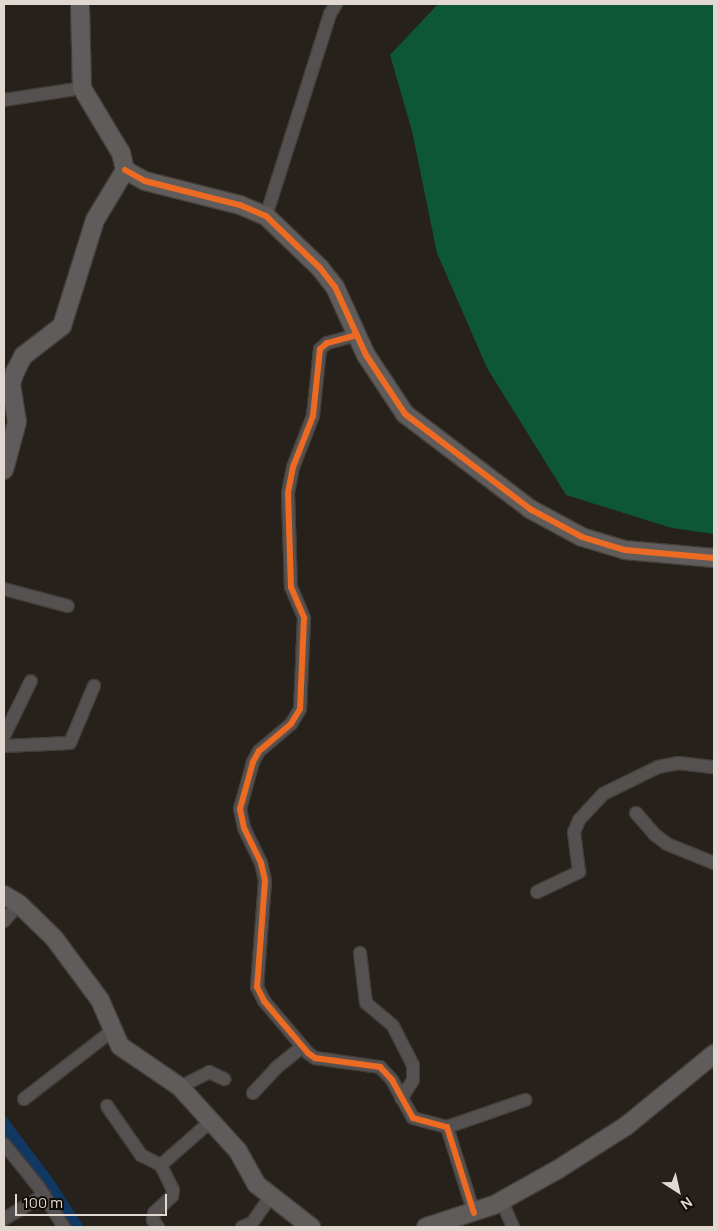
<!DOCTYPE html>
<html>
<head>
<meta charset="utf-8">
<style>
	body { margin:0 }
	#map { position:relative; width:718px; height:1231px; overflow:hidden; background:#27211b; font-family:Manrope,sans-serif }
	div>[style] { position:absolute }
	.forest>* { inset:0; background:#0d5738 }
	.water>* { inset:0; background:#113863 }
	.roads { filter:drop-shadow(1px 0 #443e39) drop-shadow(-1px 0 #443e39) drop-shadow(0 1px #443e39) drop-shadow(0 -1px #443e39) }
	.street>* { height:12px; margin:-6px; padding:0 6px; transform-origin:6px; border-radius:6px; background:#555151 }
	.secondary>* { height:18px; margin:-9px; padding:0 9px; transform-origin:9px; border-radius:9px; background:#605c5b }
	.cycleway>* { height:6px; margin:-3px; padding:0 3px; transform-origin:3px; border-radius:3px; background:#ed6a23 }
	span { translate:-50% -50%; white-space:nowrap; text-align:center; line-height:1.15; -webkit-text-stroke:4px #110c07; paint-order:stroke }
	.frame { position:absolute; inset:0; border:5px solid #e1d9d1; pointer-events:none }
	.north { position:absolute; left:653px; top:1166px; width:50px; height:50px; -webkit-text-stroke:4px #110c07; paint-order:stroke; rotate:145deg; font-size:14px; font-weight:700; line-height:20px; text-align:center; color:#e1d9d1 }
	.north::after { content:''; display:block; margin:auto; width:18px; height:22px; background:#e1d9d1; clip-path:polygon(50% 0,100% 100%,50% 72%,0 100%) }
	.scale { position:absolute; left:15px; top:1194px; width:152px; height:22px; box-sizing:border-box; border:2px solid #e1d9d1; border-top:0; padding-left:6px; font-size:15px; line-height:18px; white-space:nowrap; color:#e1d9d1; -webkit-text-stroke:4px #110c07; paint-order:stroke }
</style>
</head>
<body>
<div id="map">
	<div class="forest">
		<i style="clip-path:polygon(438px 4px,714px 4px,714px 534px,672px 528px,566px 495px,487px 368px,437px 253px,412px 131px,390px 55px)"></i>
	</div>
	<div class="water">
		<i style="clip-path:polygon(4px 1114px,53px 1179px,84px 1227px,68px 1227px,4px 1136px)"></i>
	</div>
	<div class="roads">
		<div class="street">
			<i style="left:4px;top:100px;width:79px;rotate:-8.7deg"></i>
			<i style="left:266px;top:216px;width:212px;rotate:-72.4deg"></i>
			<i style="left:330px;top:14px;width:12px;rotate:-59deg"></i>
			<i style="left:357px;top:335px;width:31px;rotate:165deg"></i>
			<i style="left:327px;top:343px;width:9px;rotate:139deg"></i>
			<i style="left:320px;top:349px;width:67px;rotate:96deg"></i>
			<i style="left:313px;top:416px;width:55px;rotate:111.4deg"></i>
			<i style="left:293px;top:467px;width:26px;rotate:101deg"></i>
			<i style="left:288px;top:493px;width:94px;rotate:88.2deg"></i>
			<i style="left:291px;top:587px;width:34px;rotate:67deg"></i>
			<i style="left:304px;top:618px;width:91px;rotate:92.5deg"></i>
			<i style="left:300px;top:709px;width:17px;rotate:121deg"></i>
			<i style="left:291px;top:724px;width:42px;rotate:139.8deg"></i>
			<i style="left:259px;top:751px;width:13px;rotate:119deg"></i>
			<i style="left:253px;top:762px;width:49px;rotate:105.5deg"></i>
			<i style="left:240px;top:809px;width:19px;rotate:78deg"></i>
			<i style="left:244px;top:828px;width:39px;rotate:64deg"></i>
			<i style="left:261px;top:863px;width:18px;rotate:77deg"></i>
			<i style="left:265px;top:881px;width:106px;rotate:94.3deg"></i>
			<i style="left:257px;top:987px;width:16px;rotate:63deg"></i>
			<i style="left:264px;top:1001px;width:68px;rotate:49.8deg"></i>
			<i style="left:308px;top:1053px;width:9px;rotate:36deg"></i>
			<i style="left:315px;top:1058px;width:66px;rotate:7.9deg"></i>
			<i style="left:380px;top:1067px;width:18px;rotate:47deg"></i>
			<i style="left:392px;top:1080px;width:43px;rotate:61.1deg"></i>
			<i style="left:413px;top:1118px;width:35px;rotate:15deg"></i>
			<i style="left:447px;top:1127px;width:90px;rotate:72.6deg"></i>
			<i style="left:4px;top:589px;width:66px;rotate:14.9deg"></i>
			<i style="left:4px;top:736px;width:61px;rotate:-63.9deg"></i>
			<i style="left:4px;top:746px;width:66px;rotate:-2.6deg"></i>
			<i style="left:70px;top:743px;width:62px;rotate:-67.2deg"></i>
			<i style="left:636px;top:813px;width:28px;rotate:49deg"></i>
			<i style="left:654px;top:834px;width:16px;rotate:38deg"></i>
			<i style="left:667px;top:844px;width:51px;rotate:22deg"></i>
			<i style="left:537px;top:892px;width:47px;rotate:-25.5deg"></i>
			<i style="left:579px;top:872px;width:40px;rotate:-97.1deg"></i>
			<i style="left:574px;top:832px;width:13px;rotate:-67deg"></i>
			<i style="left:579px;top:820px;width:35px;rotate:-47deg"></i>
			<i style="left:603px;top:794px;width:61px;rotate:-26.1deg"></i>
			<i style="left:658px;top:767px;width:21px;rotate:-11deg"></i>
			<i style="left:679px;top:763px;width:35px;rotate:7deg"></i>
			<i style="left:4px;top:921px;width:23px;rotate:-49deg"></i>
			<i style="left:360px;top:953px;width:50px;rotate:83.2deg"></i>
			<i style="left:366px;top:1003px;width:35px;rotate:40deg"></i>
			<i style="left:393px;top:1026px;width:44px;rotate:62.9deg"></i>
			<i style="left:413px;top:1065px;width:15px;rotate:90deg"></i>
			<i style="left:413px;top:1080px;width:22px;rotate:122deg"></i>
			<i style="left:180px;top:1087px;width:33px;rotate:-27deg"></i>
			<i style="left:209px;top:1072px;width:17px;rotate:25deg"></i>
			<i style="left:253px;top:1093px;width:34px;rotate:-47deg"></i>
			<i style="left:276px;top:1068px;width:33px;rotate:-39deg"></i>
			<i style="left:24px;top:1099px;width:111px;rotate:-37.7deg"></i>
			<i style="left:107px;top:1106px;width:60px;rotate:55.2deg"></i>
			<i style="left:141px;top:1155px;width:22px;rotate:27deg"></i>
			<i style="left:447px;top:1127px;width:83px;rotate:-19.1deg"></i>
			<i style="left:4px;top:1144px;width:54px;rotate:51deg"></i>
			<i style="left:38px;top:1186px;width:49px;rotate:57.6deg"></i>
			<i style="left:502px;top:1202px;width:27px;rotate:66deg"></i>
			<i style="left:4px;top:1219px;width:47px;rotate:-31deg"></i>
			<i style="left:158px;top:1227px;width:9px;rotate:-126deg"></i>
			<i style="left:153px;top:1220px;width:7px;rotate:-82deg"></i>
			<i style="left:154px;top:1213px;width:25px;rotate:-43deg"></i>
			<i style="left:172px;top:1196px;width:6px;rotate:-81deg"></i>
			<i style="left:173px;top:1190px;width:28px;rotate:-116deg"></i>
			<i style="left:161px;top:1165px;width:67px;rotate:-41.3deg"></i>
			<i style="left:242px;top:1227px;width:11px;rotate:-22deg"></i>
			<i style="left:252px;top:1223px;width:32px;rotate:-55deg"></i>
		</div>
		<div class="secondary">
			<i style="left:125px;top:170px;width:23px;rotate:29deg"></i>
			<i style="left:145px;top:181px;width:98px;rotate:14.2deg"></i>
			<i style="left:240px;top:205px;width:28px;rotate:23deg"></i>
			<i style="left:266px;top:216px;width:75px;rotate:43.9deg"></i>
			<i style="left:320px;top:268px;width:24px;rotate:52deg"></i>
			<i style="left:335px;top:287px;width:75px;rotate:65.5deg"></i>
			<i style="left:366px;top:355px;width:71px;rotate:56.5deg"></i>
			<i style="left:405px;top:414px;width:157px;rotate:37.2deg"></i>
			<i style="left:530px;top:509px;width:59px;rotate:28.3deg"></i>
			<i style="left:582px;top:537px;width:45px;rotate:16.8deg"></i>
			<i style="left:625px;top:550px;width:89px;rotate:5.1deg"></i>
			<i style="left:4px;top:470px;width:50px;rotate:-74.8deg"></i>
			<i style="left:17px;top:422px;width:38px;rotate:-99deg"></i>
			<i style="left:11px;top:384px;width:13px;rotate:-72deg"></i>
			<i style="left:15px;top:372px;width:18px;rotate:-63deg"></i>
			<i style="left:23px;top:356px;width:49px;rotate:-37.6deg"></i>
			<i style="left:62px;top:326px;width:111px;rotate:-72.7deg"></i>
			<i style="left:95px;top:220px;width:58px;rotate:-59deg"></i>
			<i style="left:125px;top:170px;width:17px;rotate:-103deg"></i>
			<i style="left:121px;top:153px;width:76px;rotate:-121deg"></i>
			<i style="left:82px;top:88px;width:84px;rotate:-91.4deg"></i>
			<i style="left:4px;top:895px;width:17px;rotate:31deg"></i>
			<i style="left:19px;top:904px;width:49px;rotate:44.2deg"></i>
			<i style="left:54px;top:938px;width:77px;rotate:53.4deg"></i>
			<i style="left:100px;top:1000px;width:50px;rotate:66.5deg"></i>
			<i style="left:120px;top:1046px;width:73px;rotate:34.3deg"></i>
			<i style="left:180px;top:1087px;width:86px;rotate:47.8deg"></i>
			<i style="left:238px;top:1151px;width:38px;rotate:61deg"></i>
			<i style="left:256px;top:1184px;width:70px;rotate:38deg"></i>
			<i style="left:426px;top:1227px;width:71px;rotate:-17.9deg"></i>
			<i style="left:494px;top:1205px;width:72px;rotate:-29.1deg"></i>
			<i style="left:557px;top:1170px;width:82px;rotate:-32.5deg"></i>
			<i style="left:626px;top:1126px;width:114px;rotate:-39.3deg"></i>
		</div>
	</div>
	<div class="cycleway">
		<i style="left:125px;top:170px;width:23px;rotate:29deg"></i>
		<i style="left:145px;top:181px;width:98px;rotate:14.2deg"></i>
		<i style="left:240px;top:205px;width:28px;rotate:23deg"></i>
		<i style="left:266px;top:216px;width:75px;rotate:43.9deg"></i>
		<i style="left:320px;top:268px;width:24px;rotate:52deg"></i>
		<i style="left:335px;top:287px;width:75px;rotate:65.5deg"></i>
		<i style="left:366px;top:355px;width:71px;rotate:56.5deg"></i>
		<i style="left:405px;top:414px;width:157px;rotate:37.2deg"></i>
		<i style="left:530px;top:509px;width:59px;rotate:28.3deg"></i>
		<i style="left:582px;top:537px;width:45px;rotate:16.8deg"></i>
		<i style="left:625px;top:550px;width:89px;rotate:5.1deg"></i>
		<i style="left:357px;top:335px;width:31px;rotate:165deg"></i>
		<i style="left:327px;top:343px;width:9px;rotate:139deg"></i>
		<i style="left:320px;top:349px;width:67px;rotate:96deg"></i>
		<i style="left:313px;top:416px;width:55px;rotate:111.4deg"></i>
		<i style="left:293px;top:467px;width:26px;rotate:101deg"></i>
		<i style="left:288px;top:493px;width:94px;rotate:88.2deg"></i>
		<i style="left:291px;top:587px;width:34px;rotate:67deg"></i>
		<i style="left:304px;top:618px;width:91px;rotate:92.5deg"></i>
		<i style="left:300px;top:709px;width:17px;rotate:121deg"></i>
		<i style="left:291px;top:724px;width:42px;rotate:139.8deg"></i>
		<i style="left:259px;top:751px;width:13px;rotate:119deg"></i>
		<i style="left:253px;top:762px;width:49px;rotate:105.5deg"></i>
		<i style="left:240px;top:809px;width:19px;rotate:78deg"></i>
		<i style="left:244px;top:828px;width:39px;rotate:64deg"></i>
		<i style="left:261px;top:863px;width:18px;rotate:77deg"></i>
		<i style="left:265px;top:881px;width:106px;rotate:94.3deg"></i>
		<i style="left:257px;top:987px;width:16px;rotate:63deg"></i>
		<i style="left:264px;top:1001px;width:68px;rotate:49.8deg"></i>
		<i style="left:308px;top:1053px;width:9px;rotate:36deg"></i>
		<i style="left:315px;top:1058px;width:66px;rotate:7.9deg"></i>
		<i style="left:380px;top:1067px;width:18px;rotate:47deg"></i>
		<i style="left:392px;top:1080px;width:43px;rotate:61.1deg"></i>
		<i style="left:413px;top:1118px;width:35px;rotate:15deg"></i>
		<i style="left:447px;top:1127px;width:90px;rotate:72.6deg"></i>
	</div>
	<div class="frame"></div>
	<div class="north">N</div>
	<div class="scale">100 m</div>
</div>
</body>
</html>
